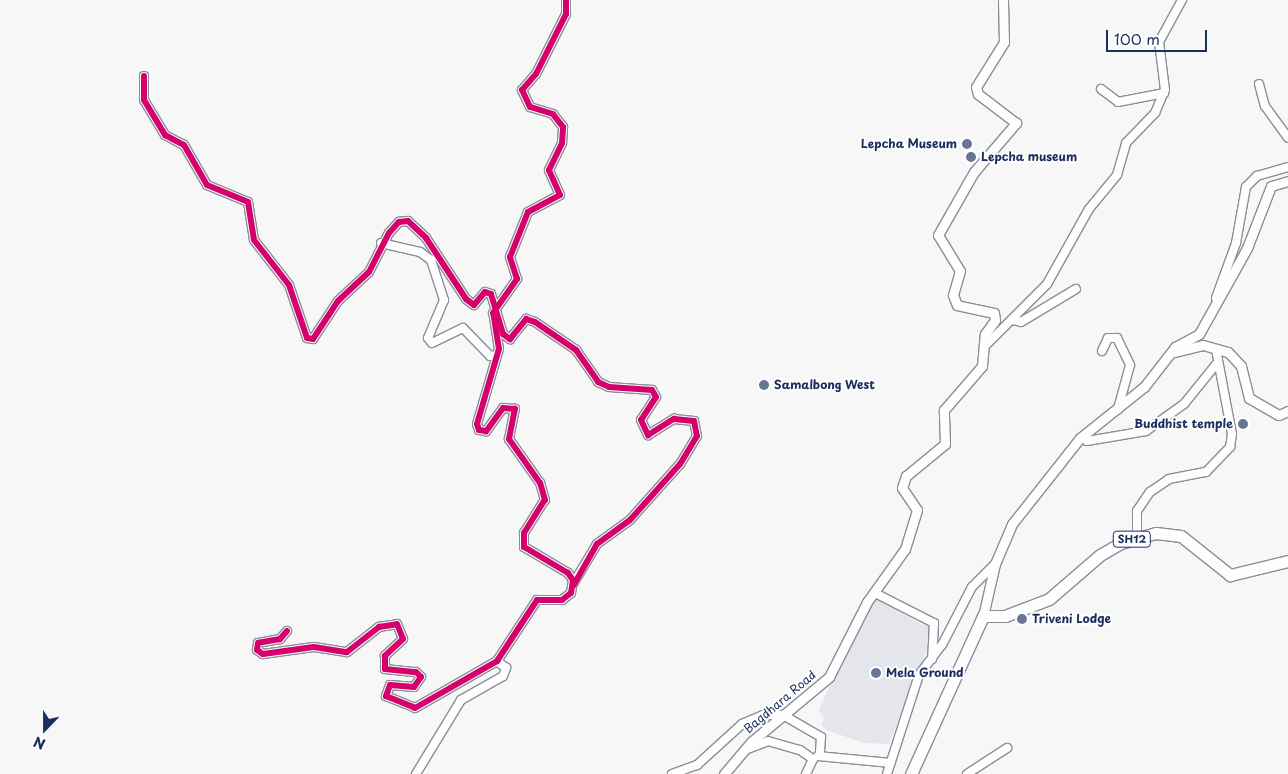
<!DOCTYPE html>
<html>
<head>
<meta charset="utf-8">
<style>
	body { margin:0 }
	#map { position:relative; width:1288px; height:774px; overflow:hidden; background:#f7f7f8; font-family:"Playpen Sans",sans-serif }
	div>[style] { position:absolute }
	.green>* { inset:0; background:#e5e6ec }
	.roads { filter:drop-shadow(1px 0 #8a8e97) drop-shadow(-1px 0 #8a8e97) drop-shadow(0 1px #8a8e97) drop-shadow(0 -1px #8a8e97) }
	.minor>* { height:8px; margin:-4px; padding:0 4px; transform-origin:4px; border-radius:4px; background:#fefefe }
	.tertiary>* { height:9px; margin:-4.5px; padding:0 4.5px; transform-origin:4.5px; border-radius:4.5px; background:#fefefe }
	.primary>* { height:11px; margin:-5.5px; padding:0 5.5px; transform-origin:5.5px; border-radius:5.5px; background:#fefefe }
	.cycleway>* { height:6px; margin:-3px; padding:0 3px; transform-origin:3px; border-radius:3px; background:#d6006c }
	.dots>* { width:14px; height:14px; translate:-50% -50%; box-sizing:border-box; border:2px solid #fff; border-radius:50% }
	span { translate:-50% -50%; white-space:nowrap; text-align:center; line-height:1.15; -webkit-text-stroke:4px #fff; paint-order:stroke }
	.shield-label span { padding:1px 4px; background:#fff; border:1px solid; border-radius:4px; -webkit-text-stroke-width:0 }
	.shield-label { font-size:11px; color:#1b2f5e; font-weight:700 }
	.poi-label { font-size:12px; color:#1b2f5e; font-weight:700 }
	.right { translate:-100% -50%; text-align:right }
	.left { translate:0 -50%; text-align:left }
	.street-label { font-size:12px; color:#1b2f5e }
	.north { position:absolute; left:20px; top:704px; width:50px; height:50px; -webkit-text-stroke:4px #fff; paint-order:stroke; rotate:202deg; font-size:14px; font-weight:700; line-height:20px; text-align:center; color:#1b2f5e }
	.north::after { content:''; display:block; margin:auto; width:18px; height:22px; background:#1b2f5e; clip-path:polygon(50% 0,100% 100%,50% 72%,0 100%) }
	.scale { position:absolute; left:1106px; top:30px; width:101px; height:22px; box-sizing:border-box; border:2px solid #1b2f5e; border-top:0; padding-left:6px; font-size:15px; line-height:18px; white-space:nowrap; color:#1b2f5e; -webkit-text-stroke:4px #fff; paint-order:stroke }
</style>
</head>
<body>
<div id="map">
	<div class="green">
		<i style="clip-path:polygon(875px 597px,922px 625px,930px 624px,932px 637px,889px 744px,864px 743px,829px 731px,821px 726px,824px 719px,819px 710px,868px 602px)"></i>
	</div>
	<div class="roads">
		<div class="minor">
			<i style="left:144px;top:76px;width:24px;rotate:90deg"></i>
			<i style="left:144px;top:100px;width:41px;rotate:59deg"></i>
			<i style="left:165px;top:135px;width:21px;rotate:28deg"></i>
			<i style="left:184px;top:145px;width:46px;rotate:60.1deg"></i>
			<i style="left:207px;top:185px;width:44px;rotate:22.5deg"></i>
			<i style="left:248px;top:202px;width:38px;rotate:81deg"></i>
			<i style="left:254px;top:240px;width:57px;rotate:52.1deg"></i>
			<i style="left:289px;top:285px;width:56px;rotate:71.2deg"></i>
			<i style="left:307px;top:338px;width:6px;rotate:9deg"></i>
			<i style="left:313px;top:339px;width:45px;rotate:-56.7deg"></i>
			<i style="left:338px;top:301px;width:42px;rotate:-43.1deg"></i>
			<i style="left:369px;top:272px;width:44px;rotate:-62.9deg"></i>
			<i style="left:389px;top:233px;width:15px;rotate:-48deg"></i>
			<i style="left:399px;top:222px;width:9px;rotate:-6deg"></i>
			<i style="left:408px;top:221px;width:25px;rotate:43deg"></i>
			<i style="left:426px;top:238px;width:73px;rotate:56.7deg"></i>
			<i style="left:466px;top:299px;width:10px;rotate:37deg"></i>
			<i style="left:474px;top:305px;width:17px;rotate:-50deg"></i>
			<i style="left:485px;top:292px;width:6px;rotate:18deg"></i>
			<i style="left:491px;top:294px;width:42px;rotate:73.3deg"></i>
			<i style="left:503px;top:334px;width:9px;rotate:36deg"></i>
			<i style="left:510px;top:339px;width:26px;rotate:-51deg"></i>
			<i style="left:526px;top:319px;width:9px;rotate:18deg"></i>
			<i style="left:535px;top:322px;width:50px;rotate:34.3deg"></i>
			<i style="left:576px;top:350px;width:39px;rotate:55deg"></i>
			<i style="left:598px;top:382px;width:12px;rotate:24deg"></i>
			<i style="left:609px;top:387px;width:43px;rotate:4deg"></i>
			<i style="left:652px;top:390px;width:8px;rotate:60deg"></i>
			<i style="left:656px;top:397px;width:27px;rotate:123deg"></i>
			<i style="left:641px;top:420px;width:17px;rotate:65deg"></i>
			<i style="left:648px;top:435px;width:31px;rotate:-32deg"></i>
			<i style="left:674px;top:419px;width:20px;rotate:6deg"></i>
			<i style="left:694px;top:421px;width:15px;rotate:79deg"></i>
			<i style="left:697px;top:436px;width:33px;rotate:121deg"></i>
			<i style="left:680px;top:464px;width:75px;rotate:131.8deg"></i>
			<i style="left:630px;top:520px;width:41px;rotate:144deg"></i>
			<i style="left:597px;top:544px;width:47px;rotate:121deg"></i>
			<i style="left:1259px;top:84px;width:23px;rotate:75deg"></i>
			<i style="left:1265px;top:106px;width:39px;rotate:54deg"></i>
			<i style="left:1101px;top:89px;width:21px;rotate:37deg"></i>
			<i style="left:1118px;top:102px;width:47px;rotate:-11.1deg"></i>
			<i style="left:381px;top:243px;width:40px;rotate:13deg"></i>
			<i style="left:420px;top:252px;width:14px;rotate:36deg"></i>
			<i style="left:431px;top:260px;width:42px;rotate:72deg"></i>
			<i style="left:444px;top:300px;width:41px;rotate:112.8deg"></i>
			<i style="left:428px;top:338px;width:6px;rotate:51deg"></i>
			<i style="left:432px;top:343px;width:34px;rotate:-26deg"></i>
			<i style="left:463px;top:328px;width:39px;rotate:46deg"></i>
			<i style="left:490px;top:356px;width:7px;rotate:-8deg"></i>
			<i style="left:1216px;top:298px;width:59px;rotate:-70deg"></i>
			<i style="left:1236px;top:243px;width:57px;rotate:-79.9deg"></i>
			<i style="left:1246px;top:187px;width:16px;rotate:-45deg"></i>
			<i style="left:1257px;top:176px;width:32px;rotate:-16deg"></i>
			<i style="left:1013px;top:320px;width:8px;rotate:14deg"></i>
			<i style="left:1021px;top:322px;width:64px;rotate:-31deg"></i>
			<i style="left:984px;top:347px;width:89px;rotate:-45deg"></i>
			<i style="left:1047px;top:284px;width:86px;rotate:-60.8deg"></i>
			<i style="left:1089px;top:209px;width:44px;rotate:-50.5deg"></i>
			<i style="left:1117px;top:175px;width:33px;rotate:-74deg"></i>
			<i style="left:1126px;top:143px;width:42px;rotate:-46deg"></i>
			<i style="left:1155px;top:113px;width:25px;rotate:-67deg"></i>
			<i style="left:1165px;top:90px;width:48px;rotate:-97.1deg"></i>
			<i style="left:1159px;top:42px;width:48px;rotate:-61.3deg"></i>
			<i style="left:1102px;top:351px;width:14px;rotate:-65deg"></i>
			<i style="left:1108px;top:338px;width:9px"></i>
			<i style="left:1117px;top:338px;width:30px;rotate:64deg"></i>
			<i style="left:1130px;top:365px;width:46px;rotate:105.3deg"></i>
			<i style="left:1087px;top:441px;width:60px;rotate:-9.6deg"></i>
			<i style="left:1146px;top:431px;width:47px;rotate:-35.4deg"></i>
			<i style="left:1184px;top:404px;width:54px;rotate:-51deg"></i>
			<i style="left:1137px;top:537px;width:26px;rotate:-90deg"></i>
			<i style="left:1137px;top:511px;width:23px;rotate:-56deg"></i>
			<i style="left:1150px;top:492px;width:23px;rotate:-34deg"></i>
			<i style="left:1169px;top:479px;width:38px;rotate:-11deg"></i>
			<i style="left:1206px;top:472px;width:35px;rotate:-46deg"></i>
			<i style="left:1230px;top:447px;width:13px;rotate:-81deg"></i>
			<i style="left:1232px;top:434px;width:86px;rotate:-100.7deg"></i>
			<i style="left:875px;top:593px;width:66px;rotate:27deg"></i>
			<i style="left:934px;top:623px;width:36px;rotate:93deg"></i>
			<i style="left:287px;top:631px;width:11px;rotate:131deg"></i>
			<i style="left:280px;top:639px;width:22px;rotate:170deg"></i>
			<i style="left:258px;top:643px;width:7px;rotate:98deg"></i>
			<i style="left:257px;top:650px;width:7px;rotate:34deg"></i>
			<i style="left:263px;top:654px;width:51px;rotate:-7.8deg"></i>
			<i style="left:314px;top:647px;width:33px;rotate:9deg"></i>
			<i style="left:347px;top:652px;width:41px;rotate:-38deg"></i>
			<i style="left:379px;top:627px;width:18px;rotate:-9deg"></i>
			<i style="left:397px;top:624px;width:16px;rotate:68deg"></i>
			<i style="left:403px;top:639px;width:25px;rotate:137deg"></i>
			<i style="left:385px;top:656px;width:13px;rotate:90deg"></i>
			<i style="left:385px;top:669px;width:31px;rotate:6deg"></i>
			<i style="left:416px;top:672px;width:7px;rotate:45deg"></i>
			<i style="left:421px;top:677px;width:12px;rotate:125deg"></i>
			<i style="left:414px;top:687px;width:24px;rotate:-175deg"></i>
			<i style="left:390px;top:685px;width:12px;rotate:110deg"></i>
			<i style="left:386px;top:696px;width:31px;rotate:22deg"></i>
			<i style="left:415px;top:708px;width:95px;rotate:-29.8deg"></i>
			<i style="left:497px;top:661px;width:73px;rotate:-56.7deg"></i>
			<i style="left:537px;top:600px;width:25px"></i>
			<i style="left:562px;top:600px;width:11px;rotate:-38deg"></i>
			<i style="left:571px;top:593px;width:13px;rotate:-81deg"></i>
			<i style="left:573px;top:580px;width:9px;rotate:-126deg"></i>
			<i style="left:568px;top:573px;width:51px;rotate:-149.4deg"></i>
			<i style="left:524px;top:547px;width:14px;rotate:-90deg"></i>
			<i style="left:524px;top:533px;width:39px;rotate:-58deg"></i>
			<i style="left:545px;top:500px;width:18px;rotate:-106deg"></i>
			<i style="left:540px;top:483px;width:54px;rotate:-125.2deg"></i>
			<i style="left:509px;top:439px;width:31px;rotate:-79deg"></i>
			<i style="left:515px;top:409px;width:12px;rotate:-175deg"></i>
			<i style="left:503px;top:408px;width:29px;rotate:126deg"></i>
			<i style="left:486px;top:431px;width:7px;rotate:-172deg"></i>
			<i style="left:479px;top:430px;width:6px;rotate:-108deg"></i>
			<i style="left:477px;top:424px;width:78px;rotate:-73.7deg"></i>
			<i style="left:499px;top:349px;width:36px;rotate:-99deg"></i>
			<i style="left:493px;top:313px;width:42px;rotate:-54.8deg"></i>
			<i style="left:517px;top:279px;width:23px;rotate:-108deg"></i>
			<i style="left:510px;top:257px;width:48px;rotate:-68.2deg"></i>
			<i style="left:528px;top:212px;width:36px;rotate:-28deg"></i>
			<i style="left:560px;top:195px;width:27px;rotate:-114deg"></i>
			<i style="left:549px;top:170px;width:30px;rotate:-64deg"></i>
			<i style="left:562px;top:143px;width:16px;rotate:-86deg"></i>
			<i style="left:563px;top:127px;width:16px;rotate:-128deg"></i>
			<i style="left:553px;top:114px;width:24px;rotate:-163deg"></i>
			<i style="left:530px;top:107px;width:19px;rotate:-115deg"></i>
			<i style="left:522px;top:90px;width:21px;rotate:-49deg"></i>
			<i style="left:536px;top:74px;width:67px;rotate:-63.4deg"></i>
			<i style="left:566px;top:14px;width:14px;rotate:-90deg"></i>
			<i style="left:745px;top:750px;width:25px;rotate:-21deg"></i>
			<i style="left:768px;top:741px;width:33px;rotate:16deg"></i>
			<i style="left:800px;top:750px;width:16px;rotate:35deg"></i>
			<i style="left:813px;top:759px;width:17px;rotate:115deg"></i>
			<i style="left:818px;top:756px;width:73px;rotate:5.5deg"></i>
			<i style="left:416px;top:774px;width:87px;rotate:-58.7deg"></i>
			<i style="left:461px;top:700px;width:48px;rotate:-29.7deg"></i>
			<i style="left:503px;top:676px;width:9px;rotate:-69deg"></i>
			<i style="left:506px;top:668px;width:11px;rotate:-142deg"></i>
			<i style="left:672px;top:774px;width:27px;rotate:-20deg"></i>
			<i style="left:697px;top:765px;width:61px;rotate:-42.3deg"></i>
			<i style="left:742px;top:724px;width:23px;rotate:-23deg"></i>
			<i style="left:763px;top:715px;width:20px"></i>
			<i style="left:783px;top:715px;width:44px;rotate:30.1deg"></i>
			<i style="left:821px;top:737px;width:15px;rotate:94deg"></i>
			<i style="left:887px;top:774px;width:104px;rotate:-72.1deg"></i>
			<i style="left:919px;top:675px;width:38px;rotate:-53deg"></i>
			<i style="left:942px;top:645px;width:65px;rotate:-62.7deg"></i>
			<i style="left:972px;top:587px;width:33px;rotate:-45deg"></i>
			<i style="left:967px;top:774px;width:48px;rotate:-33deg"></i>
		</div>
		<div class="tertiary">
			<i style="left:1175px;top:352px;width:29px;rotate:-14deg"></i>
			<i style="left:1203px;top:345px;width:26px;rotate:16deg"></i>
			<i style="left:1228px;top:352px;width:19px;rotate:47deg"></i>
			<i style="left:1241px;top:366px;width:33px;rotate:76deg"></i>
			<i style="left:1249px;top:398px;width:34px;rotate:30deg"></i>
			<i style="left:1279px;top:415px;width:10px;rotate:-24deg"></i>
			<i style="left:983px;top:616px;width:53px;rotate:-77deg"></i>
			<i style="left:995px;top:564px;width:43px;rotate:-67deg"></i>
			<i style="left:1012px;top:524px;width:110px;rotate:-51.7deg"></i>
			<i style="left:1080px;top:438px;width:82px;rotate:-38.6deg"></i>
			<i style="left:1144px;top:387px;width:51px;rotate:-52.2deg"></i>
			<i style="left:1175px;top:347px;width:27px;rotate:-28deg"></i>
			<i style="left:1199px;top:334px;width:98px;rotate:-60.8deg"></i>
			<i style="left:1247px;top:248px;width:66px;rotate:-68.8deg"></i>
			<i style="left:1271px;top:186px;width:18px;rotate:-16deg"></i>
			<i style="left:724px;top:774px;width:42px;rotate:-49.8deg"></i>
			<i style="left:751px;top:742px;width:102px;rotate:-39.8deg"></i>
			<i style="left:829px;top:677px;width:84px;rotate:-63.1deg"></i>
			<i style="left:867px;top:602px;width:65px;rotate:-54.4deg"></i>
			<i style="left:905px;top:549px;width:41px;rotate:-72.9deg"></i>
			<i style="left:917px;top:510px;width:27px;rotate:-124deg"></i>
			<i style="left:902px;top:488px;width:13px;rotate:-72deg"></i>
			<i style="left:906px;top:476px;width:50px;rotate:-39.4deg"></i>
			<i style="left:945px;top:444px;width:34px;rotate:-92deg"></i>
			<i style="left:944px;top:410px;width:58px;rotate:-49.2deg"></i>
			<i style="left:982px;top:366px;width:32px;rotate:-85deg"></i>
			<i style="left:985px;top:334px;width:17px;rotate:-54deg"></i>
			<i style="left:995px;top:320px;width:7px;rotate:-98deg"></i>
			<i style="left:994px;top:313px;width:38px;rotate:-168deg"></i>
			<i style="left:957px;top:305px;width:11px;rotate:-112deg"></i>
			<i style="left:953px;top:295px;width:25px;rotate:-74deg"></i>
			<i style="left:960px;top:271px;width:42px;rotate:-121.4deg"></i>
			<i style="left:938px;top:235px;width:73px;rotate:-60.3deg"></i>
			<i style="left:974px;top:172px;width:65px;rotate:-49.4deg"></i>
			<i style="left:1016px;top:123px;width:48px;rotate:-142.7deg"></i>
			<i style="left:978px;top:94px;width:7px;rotate:-106deg"></i>
			<i style="left:976px;top:87px;width:53px;rotate:-58.1deg"></i>
			<i style="left:1004px;top:42px;width:42px;rotate:-91.4deg"></i>
		</div>
		<div class="primary">
			<i style="left:911px;top:774px;width:174px;rotate:-65.5deg"></i>
			<i style="left:983px;top:616px;width:22px"></i>
			<i style="left:1005px;top:616px;width:47px;rotate:-21.1deg"></i>
			<i style="left:1049px;top:599px;width:67px;rotate:-40.8deg"></i>
			<i style="left:1100px;top:555px;width:24px;rotate:-30deg"></i>
			<i style="left:1121px;top:543px;width:36px;rotate:-16deg"></i>
			<i style="left:1156px;top:533px;width:25px;rotate:7deg"></i>
			<i style="left:1181px;top:536px;width:63px;rotate:38.5deg"></i>
			<i style="left:1230px;top:575px;width:60px;rotate:-13.6deg"></i>
		</div>
	</div>
	<div class="cycleway">
		<i style="left:144px;top:76px;width:24px;rotate:90deg"></i>
		<i style="left:144px;top:100px;width:41px;rotate:59deg"></i>
		<i style="left:165px;top:135px;width:21px;rotate:28deg"></i>
		<i style="left:184px;top:145px;width:46px;rotate:60.1deg"></i>
		<i style="left:207px;top:185px;width:44px;rotate:22.5deg"></i>
		<i style="left:248px;top:202px;width:38px;rotate:81deg"></i>
		<i style="left:254px;top:240px;width:57px;rotate:52.1deg"></i>
		<i style="left:289px;top:285px;width:56px;rotate:71.2deg"></i>
		<i style="left:307px;top:338px;width:6px;rotate:9deg"></i>
		<i style="left:313px;top:339px;width:45px;rotate:-56.7deg"></i>
		<i style="left:338px;top:301px;width:42px;rotate:-43.1deg"></i>
		<i style="left:369px;top:272px;width:44px;rotate:-62.9deg"></i>
		<i style="left:389px;top:233px;width:15px;rotate:-48deg"></i>
		<i style="left:399px;top:222px;width:9px;rotate:-6deg"></i>
		<i style="left:408px;top:221px;width:25px;rotate:43deg"></i>
		<i style="left:426px;top:238px;width:73px;rotate:56.7deg"></i>
		<i style="left:466px;top:299px;width:10px;rotate:37deg"></i>
		<i style="left:474px;top:305px;width:17px;rotate:-50deg"></i>
		<i style="left:485px;top:292px;width:6px;rotate:18deg"></i>
		<i style="left:491px;top:294px;width:42px;rotate:73.3deg"></i>
		<i style="left:503px;top:334px;width:9px;rotate:36deg"></i>
		<i style="left:510px;top:339px;width:26px;rotate:-51deg"></i>
		<i style="left:526px;top:319px;width:9px;rotate:18deg"></i>
		<i style="left:535px;top:322px;width:50px;rotate:34.3deg"></i>
		<i style="left:576px;top:350px;width:39px;rotate:55deg"></i>
		<i style="left:598px;top:382px;width:12px;rotate:24deg"></i>
		<i style="left:609px;top:387px;width:43px;rotate:4deg"></i>
		<i style="left:652px;top:390px;width:8px;rotate:60deg"></i>
		<i style="left:656px;top:397px;width:27px;rotate:123deg"></i>
		<i style="left:641px;top:420px;width:17px;rotate:65deg"></i>
		<i style="left:648px;top:435px;width:31px;rotate:-32deg"></i>
		<i style="left:674px;top:419px;width:20px;rotate:6deg"></i>
		<i style="left:694px;top:421px;width:15px;rotate:79deg"></i>
		<i style="left:697px;top:436px;width:33px;rotate:121deg"></i>
		<i style="left:680px;top:464px;width:75px;rotate:131.8deg"></i>
		<i style="left:630px;top:520px;width:41px;rotate:144deg"></i>
		<i style="left:597px;top:544px;width:48px;rotate:119.7deg"></i>
		<i style="left:287px;top:631px;width:11px;rotate:131deg"></i>
		<i style="left:280px;top:639px;width:22px;rotate:170deg"></i>
		<i style="left:258px;top:643px;width:7px;rotate:98deg"></i>
		<i style="left:257px;top:650px;width:7px;rotate:34deg"></i>
		<i style="left:263px;top:654px;width:51px;rotate:-7.8deg"></i>
		<i style="left:314px;top:647px;width:33px;rotate:9deg"></i>
		<i style="left:347px;top:652px;width:41px;rotate:-38deg"></i>
		<i style="left:379px;top:627px;width:18px;rotate:-9deg"></i>
		<i style="left:397px;top:624px;width:16px;rotate:68deg"></i>
		<i style="left:403px;top:639px;width:25px;rotate:137deg"></i>
		<i style="left:385px;top:656px;width:13px;rotate:90deg"></i>
		<i style="left:385px;top:669px;width:31px;rotate:6deg"></i>
		<i style="left:416px;top:672px;width:7px;rotate:45deg"></i>
		<i style="left:421px;top:677px;width:12px;rotate:125deg"></i>
		<i style="left:414px;top:687px;width:24px;rotate:-175deg"></i>
		<i style="left:390px;top:685px;width:12px;rotate:110deg"></i>
		<i style="left:386px;top:696px;width:31px;rotate:22deg"></i>
		<i style="left:415px;top:708px;width:95px;rotate:-29.8deg"></i>
		<i style="left:497px;top:661px;width:73px;rotate:-56.7deg"></i>
		<i style="left:537px;top:600px;width:25px"></i>
		<i style="left:562px;top:600px;width:11px;rotate:-38deg"></i>
		<i style="left:571px;top:593px;width:13px;rotate:-81deg"></i>
		<i style="left:573px;top:580px;width:9px;rotate:-126deg"></i>
		<i style="left:568px;top:573px;width:51px;rotate:-149.4deg"></i>
		<i style="left:524px;top:547px;width:14px;rotate:-90deg"></i>
		<i style="left:524px;top:533px;width:39px;rotate:-58deg"></i>
		<i style="left:545px;top:500px;width:18px;rotate:-106deg"></i>
		<i style="left:540px;top:483px;width:54px;rotate:-125.2deg"></i>
		<i style="left:509px;top:439px;width:31px;rotate:-79deg"></i>
		<i style="left:515px;top:409px;width:12px;rotate:-175deg"></i>
		<i style="left:503px;top:408px;width:29px;rotate:126deg"></i>
		<i style="left:486px;top:431px;width:7px;rotate:-172deg"></i>
		<i style="left:479px;top:430px;width:6px;rotate:-108deg"></i>
		<i style="left:477px;top:424px;width:78px;rotate:-73.7deg"></i>
		<i style="left:499px;top:349px;width:36px;rotate:-99deg"></i>
		<i style="left:493px;top:313px;width:42px;rotate:-54.8deg"></i>
		<i style="left:517px;top:279px;width:23px;rotate:-108deg"></i>
		<i style="left:510px;top:257px;width:48px;rotate:-68.2deg"></i>
		<i style="left:528px;top:212px;width:36px;rotate:-28deg"></i>
		<i style="left:560px;top:195px;width:27px;rotate:-114deg"></i>
		<i style="left:549px;top:170px;width:30px;rotate:-64deg"></i>
		<i style="left:562px;top:143px;width:16px;rotate:-86deg"></i>
		<i style="left:563px;top:127px;width:16px;rotate:-128deg"></i>
		<i style="left:553px;top:114px;width:24px;rotate:-163deg"></i>
		<i style="left:530px;top:107px;width:19px;rotate:-115deg"></i>
		<i style="left:522px;top:90px;width:21px;rotate:-49deg"></i>
		<i style="left:536px;top:74px;width:67px;rotate:-63.4deg"></i>
		<i style="left:566px;top:14px;width:14px;rotate:-90deg"></i>
	</div>
	<div class="dots">
		<i style="left:967px;top:144px;background:#687594"></i>
		<i style="left:971px;top:157px;background:#687594"></i>
		<i style="left:764px;top:385px;background:#687594"></i>
		<i style="left:1243px;top:424px;background:#687594"></i>
		<i style="left:1022px;top:619px;background:#687594"></i>
		<i style="left:876px;top:673px;background:#687594"></i>
	</div>
	<div class="shield-label">
		<span style="left:1132px;top:539px">SH12</span>
	</div>
	<div class="poi-label">
		<span class="right" style="left:957px;top:144px">Lepcha Museum</span>
		<span class="left" style="left:981px;top:157px">Lepcha museum</span>
		<span class="left" style="left:774px;top:385px">Samalbong West</span>
		<span class="right" style="left:1233px;top:424px">Buddhist temple</span>
		<span class="left" style="left:1032px;top:619px">Triveni Lodge</span>
		<span class="left" style="left:886px;top:673px">Mela Ground</span>
	</div>
	<div class="street-label">
		<span style="left:780px;top:702px;rotate:-40deg">Bagdhara Road</span>
	</div>
	<div class="north">N</div>
	<div class="scale">100 m</div>
</div>
</body>
</html>
